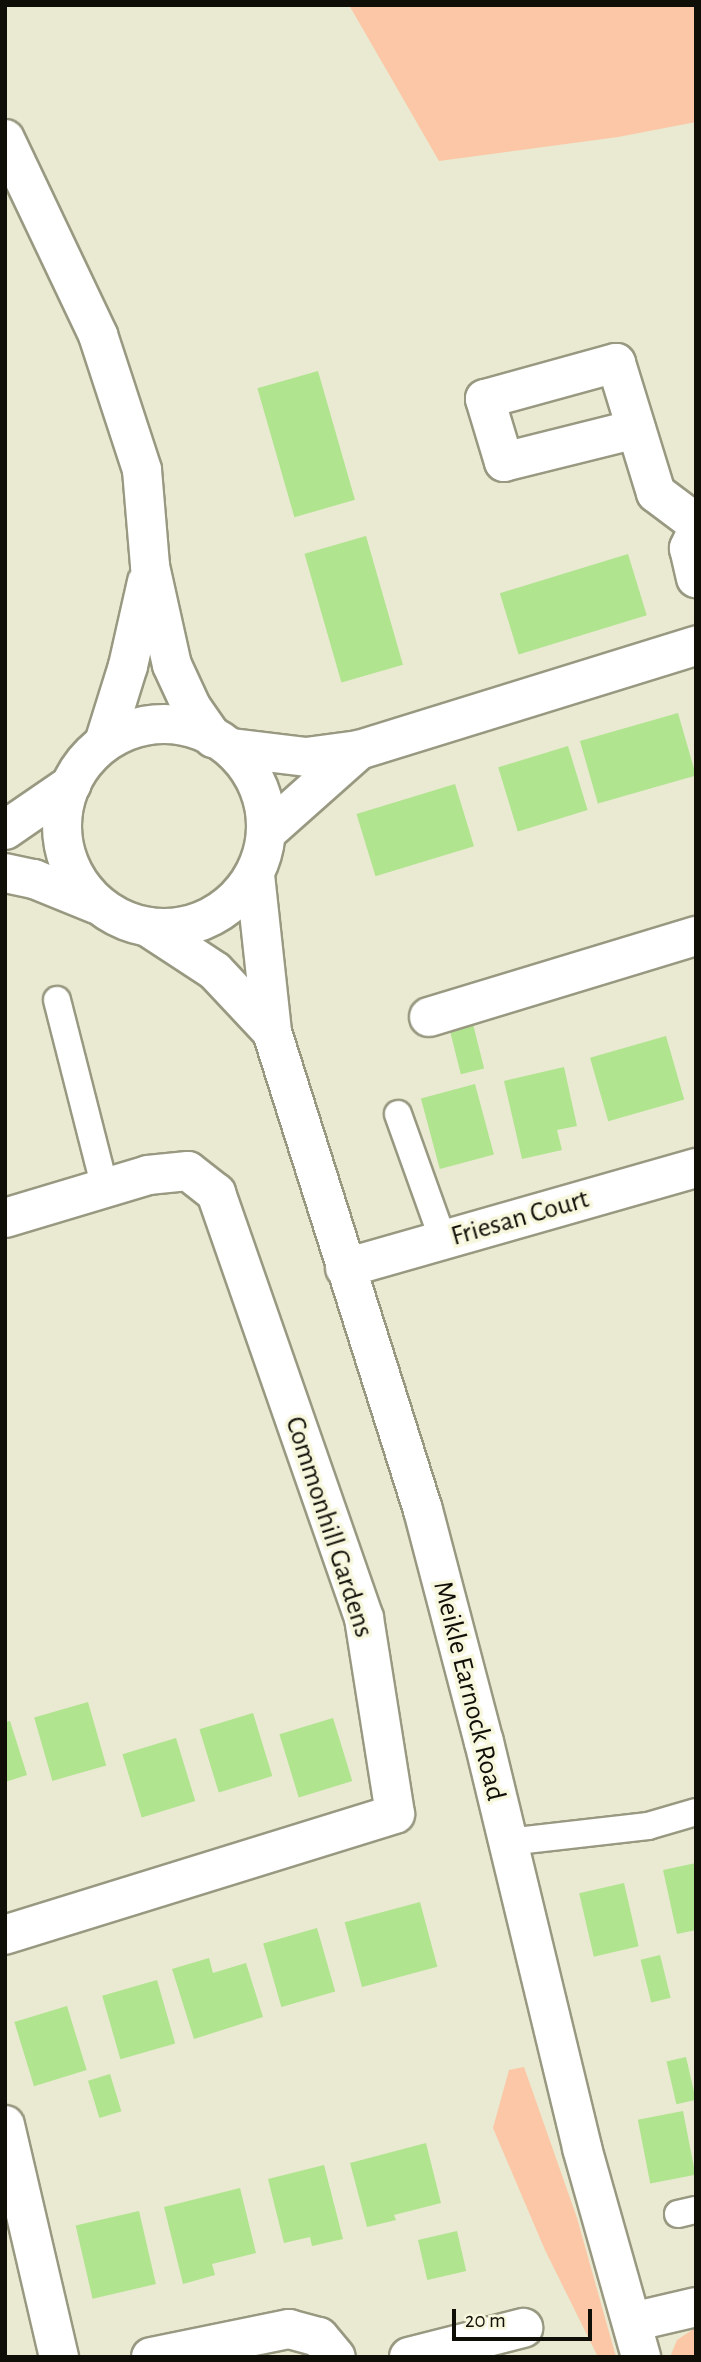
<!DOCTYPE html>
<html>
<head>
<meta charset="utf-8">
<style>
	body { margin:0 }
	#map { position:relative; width:701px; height:2362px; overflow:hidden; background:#e9ead1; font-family:"Alegreya Sans",sans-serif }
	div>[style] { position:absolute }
	.green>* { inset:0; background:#fbc7a6 }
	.building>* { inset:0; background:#b0e48f; transform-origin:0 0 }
	.roads { filter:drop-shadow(2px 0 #999982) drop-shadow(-2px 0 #999982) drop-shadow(0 2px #999982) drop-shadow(0 -2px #999982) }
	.lane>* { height:26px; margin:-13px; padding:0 13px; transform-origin:13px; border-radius:13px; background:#fff }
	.street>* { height:38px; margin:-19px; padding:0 19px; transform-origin:19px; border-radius:19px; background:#fff }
	.secondary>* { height:38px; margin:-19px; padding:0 19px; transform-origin:19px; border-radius:19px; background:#fff }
	.secondary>.ring { margin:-19px; padding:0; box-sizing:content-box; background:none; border:38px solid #fff; border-radius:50% }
	span { translate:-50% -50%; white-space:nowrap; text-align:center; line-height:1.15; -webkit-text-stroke:7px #f7f7de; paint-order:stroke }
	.street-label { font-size:28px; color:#0f0f07 }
	.frame { position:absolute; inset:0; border:7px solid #0f0f07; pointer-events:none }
	.scale { position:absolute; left:452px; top:2309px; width:140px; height:32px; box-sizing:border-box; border:4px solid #0f0f07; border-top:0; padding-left:9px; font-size:21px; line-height:24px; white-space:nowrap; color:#0f0f07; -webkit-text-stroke:5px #f7f7de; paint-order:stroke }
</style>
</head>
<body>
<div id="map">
	<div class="green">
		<i style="clip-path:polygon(349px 5px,696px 5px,696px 122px,618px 137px,439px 161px)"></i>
		<i style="clip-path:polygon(524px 2067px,577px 2218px,616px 2357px,598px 2357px,545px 2250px,493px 2128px,509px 2070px)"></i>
		<i style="clip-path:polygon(695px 2328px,696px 2357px,670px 2357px,677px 2340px)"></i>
	</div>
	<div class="building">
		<i style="left:318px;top:371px;width:134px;height:63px;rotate:74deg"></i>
		<i style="left:366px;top:536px;width:134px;height:64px;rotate:74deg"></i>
		<i style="left:628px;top:554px;width:64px;height:134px;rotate:73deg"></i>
		<i style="left:678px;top:713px;width:65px;height:102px;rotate:74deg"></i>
		<i style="left:568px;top:746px;width:67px;height:73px;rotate:73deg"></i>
		<i style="left:455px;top:784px;width:65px;height:103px;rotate:73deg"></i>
		<i style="left:472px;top:1020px;width:50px;height:24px;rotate:76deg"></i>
		<i style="left:666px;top:1036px;width:66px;height:79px;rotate:74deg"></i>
		<i style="clip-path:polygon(564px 1067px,577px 1126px,557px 1130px,562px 1150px,522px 1159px,504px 1081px)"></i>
		<i style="left:475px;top:1084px;width:73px;height:56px;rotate:75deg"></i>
		<i style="left:88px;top:1702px;width:66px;height:56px;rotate:74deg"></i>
		<i style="left:253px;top:1713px;width:66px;height:56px;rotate:73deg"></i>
		<i style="left:333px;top:1718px;width:66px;height:56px;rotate:73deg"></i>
		<i style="clip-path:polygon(10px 1721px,27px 1775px,5px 1782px,5px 1722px)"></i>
		<i style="left:176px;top:1738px;width:66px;height:56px;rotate:73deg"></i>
		<i style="clip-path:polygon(696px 1863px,696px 1930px,677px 1934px,663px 1870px)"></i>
		<i style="left:624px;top:1883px;width:65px;height:46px;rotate:77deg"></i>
		<i style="left:420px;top:1902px;width:67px;height:78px;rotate:75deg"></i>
		<i style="left:317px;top:1928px;width:66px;height:56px;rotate:74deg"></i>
		<i style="left:660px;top:1955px;width:44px;height:20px;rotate:76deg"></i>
		<i style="clip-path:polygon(209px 1958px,213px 1973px,246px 1963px,263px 2017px,194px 2039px,172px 1969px)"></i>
		<i style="left:157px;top:1980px;width:66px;height:57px;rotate:74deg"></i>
		<i style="left:67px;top:2006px;width:67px;height:55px;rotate:73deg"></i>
		<i style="left:686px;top:2057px;width:44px;height:20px;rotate:77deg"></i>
		<i style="left:110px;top:2074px;width:39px;height:23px;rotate:73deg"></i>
		<i style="left:683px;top:2111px;width:65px;height:46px;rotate:79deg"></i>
		<i style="clip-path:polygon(426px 2143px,441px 2203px,394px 2215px,396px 2220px,367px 2227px,350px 2163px)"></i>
		<i style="clip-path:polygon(324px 2165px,343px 2239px,312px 2246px,310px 2237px,284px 2243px,268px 2179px)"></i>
		<i style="clip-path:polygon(240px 2188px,256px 2253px,212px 2264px,215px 2275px,183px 2284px,164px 2207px)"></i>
		<i style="left:139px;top:2211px;width:75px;height:65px;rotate:77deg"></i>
		<i style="left:457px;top:2231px;width:41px;height:40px;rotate:77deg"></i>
	</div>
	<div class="roads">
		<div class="lane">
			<i style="left:57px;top:1000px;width:194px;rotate:75.7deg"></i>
			<i style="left:398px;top:1114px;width:134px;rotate:70.3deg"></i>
			<i style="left:508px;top:1842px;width:141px;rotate:-6.5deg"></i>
			<i style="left:648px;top:1826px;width:50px;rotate:-16.3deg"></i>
			<i style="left:678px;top:2214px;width:18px;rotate:-13deg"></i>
		</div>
		<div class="street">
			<i style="left:636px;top:429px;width:136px;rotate:166deg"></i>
			<i style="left:504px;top:462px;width:66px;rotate:-106.8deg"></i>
			<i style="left:485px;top:399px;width:136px;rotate:-15.4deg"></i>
			<i style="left:616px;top:363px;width:136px;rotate:72.9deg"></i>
			<i style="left:656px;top:493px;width:50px;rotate:36.9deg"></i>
			<i style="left:696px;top:533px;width:17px;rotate:115deg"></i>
			<i style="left:689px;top:548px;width:31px;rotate:77deg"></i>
			<i style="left:232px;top:748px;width:75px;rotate:6.9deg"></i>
			<i style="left:306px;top:757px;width:53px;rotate:-7.5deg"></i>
			<i style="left:359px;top:750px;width:353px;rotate:-17.2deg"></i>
			<i style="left:268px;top:831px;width:122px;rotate:-41.7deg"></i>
			<i style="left:429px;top:1017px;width:279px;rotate:-16.9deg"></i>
			<i style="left:5px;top:1218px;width:149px;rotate:-16.7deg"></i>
			<i style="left:148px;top:1175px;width:40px;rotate:-5.7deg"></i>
			<i style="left:188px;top:1171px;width:36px;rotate:38deg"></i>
			<i style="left:216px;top:1193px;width:450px;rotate:70.8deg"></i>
			<i style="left:364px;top:1618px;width:198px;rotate:81deg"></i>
			<i style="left:395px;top:1814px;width:408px;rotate:162.8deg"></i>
			<i style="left:345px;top:1268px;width:365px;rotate:-15.9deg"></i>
			<i style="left:5px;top:2125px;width:238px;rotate:76.9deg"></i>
			<i style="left:632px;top:2322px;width:66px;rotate:-13.2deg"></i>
			<i style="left:151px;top:2357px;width:141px;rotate:-11.5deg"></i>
			<i style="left:289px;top:2329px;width:31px;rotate:15deg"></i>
			<i style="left:319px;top:2337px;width:26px;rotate:50deg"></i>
			<i style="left:409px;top:2357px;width:118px;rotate:-14.3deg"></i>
		</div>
		<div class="secondary">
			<i style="left:5px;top:139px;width:217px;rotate:64.6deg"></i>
			<i style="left:98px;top:335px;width:142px;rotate:71.9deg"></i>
			<i style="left:142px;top:470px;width:96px;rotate:85.2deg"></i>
			<i style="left:150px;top:566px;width:101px;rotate:77.5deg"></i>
			<i style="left:172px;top:665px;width:47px;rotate:65.1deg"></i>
			<i style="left:192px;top:708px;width:37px;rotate:55deg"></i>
			<i class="ring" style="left:62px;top:724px;width:166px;height:166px"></i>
			<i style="left:104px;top:743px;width:81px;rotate:-72.7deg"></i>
			<i style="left:128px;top:666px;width:86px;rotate:-77.3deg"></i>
			<i style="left:5px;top:830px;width:81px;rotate:-34.5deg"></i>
			<i style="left:5px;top:873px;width:30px;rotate:12deg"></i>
			<i style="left:34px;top:879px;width:67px;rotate:22deg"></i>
			<i style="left:255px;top:875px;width:158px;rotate:83.8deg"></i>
			<i style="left:272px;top:1032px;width:501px;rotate:72.47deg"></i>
			<i style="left:423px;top:1510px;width:240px;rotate:75.3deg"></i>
			<i style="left:484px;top:1742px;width:418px;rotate:76.4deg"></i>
			<i style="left:582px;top:2148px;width:217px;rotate:74.2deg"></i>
			<i style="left:148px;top:927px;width:80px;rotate:33.3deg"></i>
			<i style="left:215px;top:971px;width:83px;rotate:46.9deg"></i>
		</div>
	</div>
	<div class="street-label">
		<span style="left:520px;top:1218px;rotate:-16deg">Friesan Court</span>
		<span style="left:329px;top:1527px;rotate:72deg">Commonhill Gardens</span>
		<span style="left:469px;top:1691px;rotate:76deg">Meikle Earnock Road</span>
	</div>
	<div class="frame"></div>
	<div class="scale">20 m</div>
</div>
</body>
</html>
